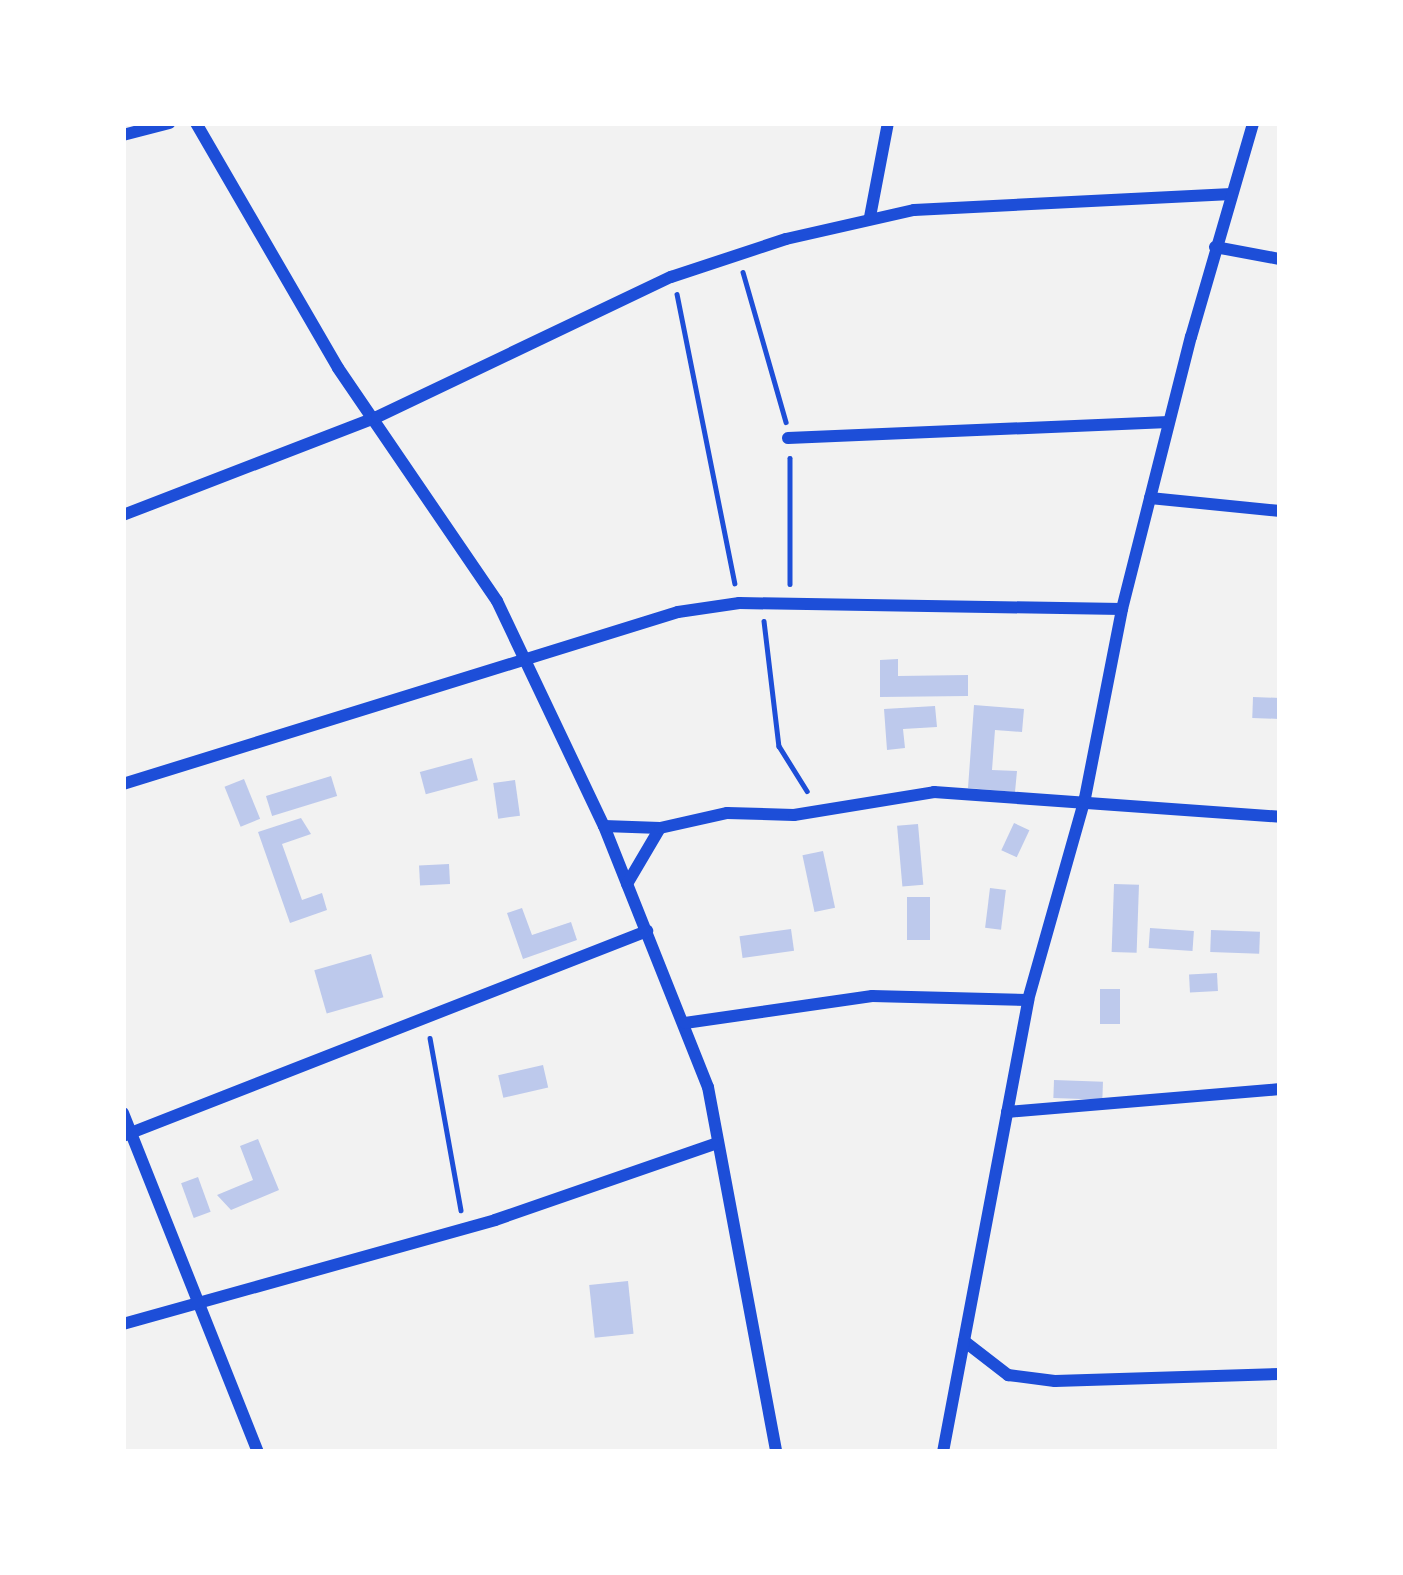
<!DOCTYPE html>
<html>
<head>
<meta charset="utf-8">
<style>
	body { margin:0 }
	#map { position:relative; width:1403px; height:1575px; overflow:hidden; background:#f2f2f2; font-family:"Nunito Sans",sans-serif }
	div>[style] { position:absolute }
	.building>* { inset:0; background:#bdc9ec; transform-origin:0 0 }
	.path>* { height:4.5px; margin:-2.25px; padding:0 2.25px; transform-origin:2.25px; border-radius:2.25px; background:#1d4ed8 }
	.minor>* { height:12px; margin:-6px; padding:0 6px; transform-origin:6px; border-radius:6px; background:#1d4ed8 }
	span { translate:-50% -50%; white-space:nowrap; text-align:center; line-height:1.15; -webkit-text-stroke:12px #fff; paint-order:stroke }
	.frame { position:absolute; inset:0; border:126px solid #fff; pointer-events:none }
</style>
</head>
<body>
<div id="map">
	<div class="building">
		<i style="clip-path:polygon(898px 659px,898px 676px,968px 675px,968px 696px,880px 697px,880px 660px)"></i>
		<i style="left:1253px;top:697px;width:27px;height:21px;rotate:2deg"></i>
		<i style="clip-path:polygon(974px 705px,1024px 709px,1022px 732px,995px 730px,992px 770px,1017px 771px,1015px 792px,968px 788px)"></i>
		<i style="clip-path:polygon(935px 706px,937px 727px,903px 729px,905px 748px,887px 750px,884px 709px)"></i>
		<i style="left:472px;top:758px;width:23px;height:54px;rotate:75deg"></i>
		<i style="left:331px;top:776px;width:21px;height:68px;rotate:73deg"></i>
		<i style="left:244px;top:779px;width:43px;height:21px;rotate:68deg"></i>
		<i style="left:515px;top:780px;width:36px;height:22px;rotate:82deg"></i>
		<i style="clip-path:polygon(301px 818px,311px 834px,282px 844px,302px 900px,322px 893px,327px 910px,290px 923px,258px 832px)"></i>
		<i style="left:1014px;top:823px;width:17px;height:30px;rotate:25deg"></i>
		<i style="left:918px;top:824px;width:61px;height:21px;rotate:85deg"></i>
		<i style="left:823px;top:851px;width:58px;height:21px;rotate:78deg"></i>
		<i style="left:449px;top:864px;width:20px;height:30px;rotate:87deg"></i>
		<i style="left:1114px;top:884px;width:25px;height:68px;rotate:2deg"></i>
		<i style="left:990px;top:888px;width:16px;height:40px;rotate:7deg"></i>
		<i style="left:907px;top:897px;width:23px;height:43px"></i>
		<i style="clip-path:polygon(522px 908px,532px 935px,571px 922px,577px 940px,523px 959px,507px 913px)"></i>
		<i style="left:1150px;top:928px;width:44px;height:20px;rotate:4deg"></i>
		<i style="left:791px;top:929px;width:22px;height:52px;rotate:82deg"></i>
		<i style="left:1211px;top:930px;width:49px;height:22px;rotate:2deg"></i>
		<i style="left:371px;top:954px;width:45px;height:59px;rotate:74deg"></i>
		<i style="left:1217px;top:973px;width:18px;height:28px;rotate:87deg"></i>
		<i style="left:1100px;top:989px;width:20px;height:35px"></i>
		<i style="left:543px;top:1065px;width:23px;height:46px;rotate:77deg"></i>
		<i style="left:1054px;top:1080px;width:49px;height:18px;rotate:2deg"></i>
		<i style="clip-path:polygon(258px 1139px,279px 1190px,231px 1210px,217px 1195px,253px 1180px,240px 1146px)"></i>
		<i style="left:198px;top:1177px;width:37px;height:18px;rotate:70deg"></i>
		<i style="left:628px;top:1281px;width:53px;height:39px;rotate:84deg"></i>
	</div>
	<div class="path">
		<i style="left:743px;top:272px;width:156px;rotate:74deg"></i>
		<i style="left:677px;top:294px;width:295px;rotate:78.7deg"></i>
		<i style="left:790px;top:458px;width:126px;rotate:90deg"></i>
		<i style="left:764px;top:621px;width:126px;rotate:83.2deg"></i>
		<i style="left:779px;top:746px;width:53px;rotate:58.1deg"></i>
		<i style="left:430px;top:1038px;width:175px;rotate:79.8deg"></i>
	</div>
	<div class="minor">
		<i style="left:196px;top:123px;width:283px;rotate:59.9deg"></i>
		<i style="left:338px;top:368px;width:282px;rotate:55.7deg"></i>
		<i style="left:497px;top:601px;width:249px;rotate:64.6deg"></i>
		<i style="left:604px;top:826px;width:281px;rotate:68.3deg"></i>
		<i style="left:708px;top:1087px;width:371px;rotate:79.4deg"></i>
		<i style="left:123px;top:135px;width:48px;rotate:-14.6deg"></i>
		<i style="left:870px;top:217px;width:96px;rotate:-79.2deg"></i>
		<i style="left:1215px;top:247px;width:66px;rotate:10.5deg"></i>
		<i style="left:788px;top:438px;width:381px;rotate:-2.4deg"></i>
		<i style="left:1150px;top:498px;width:131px;rotate:5.7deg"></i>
		<i style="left:123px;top:515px;width:272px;rotate:-21.1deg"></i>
		<i style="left:377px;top:417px;width:326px;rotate:-25.5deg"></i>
		<i style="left:671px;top:277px;width:121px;rotate:-18.3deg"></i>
		<i style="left:786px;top:239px;width:131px;rotate:-12.8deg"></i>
		<i style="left:914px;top:210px;width:318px;rotate:-2.9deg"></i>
		<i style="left:123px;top:784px;width:581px;rotate:-17.22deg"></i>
		<i style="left:678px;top:612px;width:62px;rotate:-8.4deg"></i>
		<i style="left:739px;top:603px;width:383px;rotate:0.9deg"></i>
		<i style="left:604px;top:826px;width:56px;rotate:2deg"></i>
		<i style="left:627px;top:884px;width:65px;rotate:-59.5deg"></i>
		<i style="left:660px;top:828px;width:69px;rotate:-12.6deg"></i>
		<i style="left:727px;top:813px;width:67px;rotate:1.7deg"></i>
		<i style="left:794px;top:815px;width:142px;rotate:-9.3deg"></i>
		<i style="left:934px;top:792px;width:347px;rotate:4.1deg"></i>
		<i style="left:685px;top:1023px;width:189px;rotate:-8.2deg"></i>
		<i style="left:872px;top:996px;width:156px;rotate:1.5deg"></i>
		<i style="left:1007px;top:1112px;width:274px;rotate:-4.8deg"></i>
		<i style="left:123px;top:1113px;width:365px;rotate:68.3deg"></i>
		<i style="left:123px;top:1136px;width:563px;rotate:-21.37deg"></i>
		<i style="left:123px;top:1324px;width:386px;rotate:-15.6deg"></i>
		<i style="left:495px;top:1220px;width:235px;rotate:-19.1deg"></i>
		<i style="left:964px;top:1341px;width:56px;rotate:37.7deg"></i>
		<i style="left:1008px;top:1375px;width:47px;rotate:7.3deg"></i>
		<i style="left:1055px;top:1381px;width:225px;rotate:-1.8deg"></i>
		<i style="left:943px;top:1452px;width:460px;rotate:-79.3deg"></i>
		<i style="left:1028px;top:1000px;width:210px;rotate:-74.2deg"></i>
		<i style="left:1085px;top:798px;width:193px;rotate:-78.9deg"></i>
		<i style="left:1122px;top:609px;width:281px;rotate:-75.8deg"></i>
		<i style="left:1191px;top:337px;width:223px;rotate:-73.8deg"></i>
	</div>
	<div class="frame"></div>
</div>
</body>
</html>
